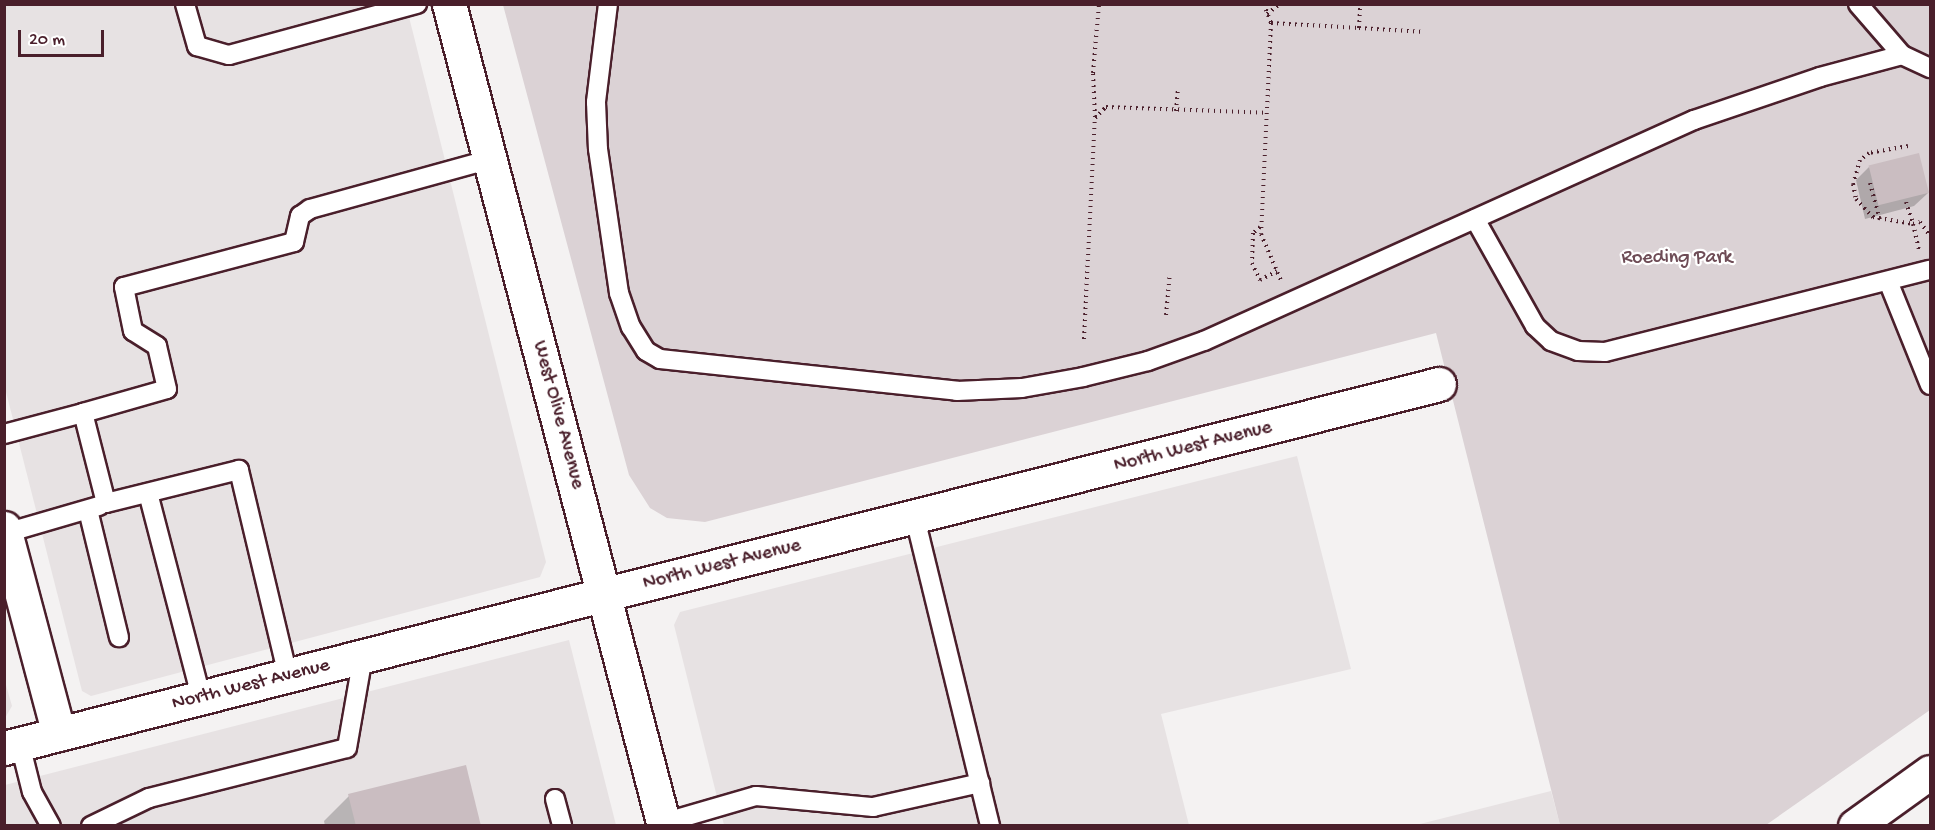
<!DOCTYPE html>
<html>
<head>
<meta charset="utf-8">
<style>
	body { margin:0 }
	#map { position:relative; width:1935px; height:830px; overflow:hidden; background:#f4f2f2; font-family:"Gochi Hand",sans-serif }
	div>[style] { position:absolute }
	.built>* { inset:0; background:#e7e2e3 }
	.green>* { inset:0; background:#dbd2d5 }
	.shadow>* { inset:0; background:#0003 }
	.building>* { inset:0; background:#cabdc1; transform-origin:0 0 }
	.path>* { height:4px; margin-top:-2px; transform-origin:0; background:repeating-linear-gradient(90deg,#4a1f2b 0 1.5px,transparent 0 6px) }
	.roads { filter:drop-shadow(2px 0 #4a1f2b) drop-shadow(-2px 0 #4a1f2b) drop-shadow(0 2px #4a1f2b) drop-shadow(0 -2px #4a1f2b) }
	.service>* { height:18px; margin:-9px; padding:0 9px; transform-origin:9px; border-radius:9px; background:#fff }
	.minor>* { height:33px; margin:-16.5px; padding:0 16.5px; transform-origin:16.5px; border-radius:16.5px; background:#fff }
	.secondary>* { height:33px; margin:-16.5px; padding:0 16.5px; transform-origin:16.5px; border-radius:16.5px; background:#fff }
	.motorway>* { height:33px; margin:-16.5px; padding:0 16.5px; transform-origin:16.5px; border-radius:16.5px; background:#fff }
	span { translate:-50% -50%; white-space:nowrap; text-align:center; line-height:1.15; -webkit-text-stroke:4.5px #fff; paint-order:stroke }
	.park-label { font-size:20px; color:#6e4c56 }
	.street-label { font-size:20px; color:#4a1f2b }
	.frame { position:absolute; inset:0; border:6px solid #4a1f2b; pointer-events:none }
	.scale { position:absolute; left:18px; top:30px; width:86px; height:27px; box-sizing:border-box; border:3px solid #4a1f2b; border-top:0; padding-left:8px; font-size:18px; line-height:21px; white-space:nowrap; color:#4a1f2b; -webkit-text-stroke:4px #fff; paint-order:stroke }
</style>
</head>
<body>
<div id="map">
	<div class="built">
		<i style="clip-path:polygon(4px 5px,406px 5px,546px 562px,540px 577px,91px 696px,82px 691px,5px 388px)"></i>
		<i style="clip-path:polygon(1297px 456px,1351px 669px,1161px 714px,1189px 825px,724px 825px,674px 625px,680px 612px)"></i>
		<i style="clip-path:polygon(569px 640px,616px 825px,5px 826px,5px 785px)"></i>
		<i style="clip-path:polygon(4px 678px,12px 706px,5px 718px,4px 718px)"></i>
		<i style="clip-path:polygon(1551px 791px,1560px 825px,1416px 825px)"></i>
	</div>
	<div class="green">
		<i style="clip-path:polygon(503px 5px,1930px 5px,1930px 710px,1766px 825px,1560px 825px,1436px 333px,705px 522px,667px 518px,650px 508px,629px 475px)"></i>
	</div>
	<div class="shadow">
		<i style="clip-path:polygon(1869px 167px,1928px 193px,1914px 206px,1865px 219px,1856px 180px)"></i>
		<i style="clip-path:polygon(349px 796px,480px 826px,325px 826px,324px 821px)"></i>
	</div>
	<div class="building">
		<i style="left:1919px;top:153px;width:41px;height:52px;rotate:76deg"></i>
		<i style="clip-path:polygon(466px 765px,481px 826px,356px 826px,348px 794px)"></i>
	</div>
	<div class="path">
		<i style="left:1264px;top:4px;width:20px;rotate:70deg"></i>
		<i style="left:1271px;top:23px;width:211px;rotate:92.7deg"></i>
		<i style="left:1261px;top:234px;width:53px;rotate:66.8deg"></i>
		<i style="left:1267px;top:14px;width:16px;rotate:-38deg"></i>
		<i style="left:1271px;top:23px;width:88px;rotate:3.3deg"></i>
		<i style="left:1359px;top:28px;width:21px;rotate:-87deg"></i>
		<i style="left:1359px;top:28px;width:65px;rotate:3.5deg"></i>
		<i style="left:1176px;top:111px;width:22px;rotate:-85deg"></i>
		<i style="left:1095px;top:117px;width:44px;rotate:-92.6deg"></i>
		<i style="left:1093px;top:73px;width:69px;rotate:-85deg"></i>
		<i style="left:1908px;top:146px;width:40px;rotate:170deg"></i>
		<i style="left:1869px;top:153px;width:11px;rotate:142deg"></i>
		<i style="left:1860px;top:160px;width:25px;rotate:106deg"></i>
		<i style="left:1853px;top:184px;width:15px;rotate:79deg"></i>
		<i style="left:1856px;top:199px;width:25px;rotate:47deg"></i>
		<i style="left:1873px;top:217px;width:41px;rotate:9.9deg"></i>
		<i style="left:1913px;top:224px;width:26px;rotate:77deg"></i>
		<i style="left:1870px;top:183px;width:38px;rotate:75deg"></i>
		<i style="left:1906px;top:202px;width:23px;rotate:72deg"></i>
		<i style="left:1913px;top:224px;width:7px;rotate:-16deg"></i>
		<i style="left:1920px;top:222px;width:17px;rotate:54deg"></i>
		<i style="left:1260px;top:227px;width:9px;rotate:139deg"></i>
		<i style="left:1253px;top:233px;width:30px;rotate:92deg"></i>
		<i style="left:1252px;top:263px;width:19px;rotate:65deg"></i>
		<i style="left:1260px;top:280px;width:19px;rotate:-28deg"></i>
		<i style="left:1166px;top:315px;width:42px;rotate:-84.6deg"></i>
		<i style="left:1084px;top:339px;width:221px;rotate:-87.2deg"></i>
		<i style="left:1095px;top:118px;width:16px;rotate:-45deg"></i>
		<i style="left:1106px;top:107px;width:160px;rotate:2.1deg"></i>
	</div>
	<div class="roads">
		<div class="service">
			<i style="left:185px;top:4px;width:44px;rotate:74.1deg"></i>
			<i style="left:197px;top:46px;width:33px;rotate:16deg"></i>
			<i style="left:229px;top:55px;width:195px;rotate:-15.2deg"></i>
			<i style="left:608px;top:4px;width:99px;rotate:97deg"></i>
			<i style="left:596px;top:102px;width:47px;rotate:87.6deg"></i>
			<i style="left:598px;top:149px;width:146px;rotate:81.7deg"></i>
			<i style="left:619px;top:293px;width:36px;rotate:71deg"></i>
			<i style="left:631px;top:327px;width:28px;rotate:58deg"></i>
			<i style="left:646px;top:351px;width:16px;rotate:30deg"></i>
			<i style="left:660px;top:359px;width:299px;rotate:6.1deg"></i>
			<i style="left:957px;top:391px;width:65px;rotate:-2.6deg"></i>
			<i style="left:1022px;top:388px;width:62px;rotate:-10.2deg"></i>
			<i style="left:1083px;top:377px;width:67px;rotate:-13.8deg"></i>
			<i style="left:1148px;top:361px;width:59px;rotate:-19.7deg"></i>
			<i style="left:1204px;top:341px;width:538px;rotate:-24.28deg"></i>
			<i style="left:1694px;top:120px;width:133px;rotate:-18.8deg"></i>
			<i style="left:1820px;top:77px;width:85px;rotate:-15deg"></i>
			<i style="left:1858px;top:4px;width:67px;rotate:49.2deg"></i>
			<i style="left:1902px;top:55px;width:31px;rotate:25deg"></i>
			<i style="left:1475px;top:219px;width:123px;rotate:60.7deg"></i>
			<i style="left:1535px;top:326px;width:22px;rotate:43deg"></i>
			<i style="left:1551px;top:341px;width:29px;rotate:20deg"></i>
			<i style="left:1578px;top:351px;width:27px;rotate:2deg"></i>
			<i style="left:1605px;top:352px;width:335px;rotate:-14.2deg"></i>
			<i style="left:1888px;top:281px;width:112px;rotate:68deg"></i>
			<i style="left:4px;top:434px;width:82px;rotate:-14.9deg"></i>
			<i style="left:148px;top:493px;width:210px;rotate:75.4deg"></i>
			<i style="left:88px;top:510px;width:131px;rotate:76.3deg"></i>
			<i style="left:915px;top:518px;width:317px;rotate:76.3deg"></i>
			<i style="left:6px;top:533px;width:97px;rotate:-16.2deg"></i>
			<i style="left:288px;top:676px;width:212px;rotate:-103.4deg"></i>
			<i style="left:239px;top:470px;width:137px;rotate:166.1deg"></i>
			<i style="left:106px;top:503px;width:93px;rotate:-104.3deg"></i>
			<i style="left:83px;top:413px;width:87px;rotate:-15.9deg"></i>
			<i style="left:167px;top:389px;width:44px;rotate:-103.1deg"></i>
			<i style="left:157px;top:346px;width:28px;rotate:-148deg"></i>
			<i style="left:133px;top:331px;width:45px;rotate:-101.6deg"></i>
			<i style="left:124px;top:287px;width:176px;rotate:-14.8deg"></i>
			<i style="left:294px;top:242px;width:27px;rotate:-77deg"></i>
			<i style="left:300px;top:216px;width:12px;rotate:-35deg"></i>
			<i style="left:310px;top:209px;width:188px;rotate:-15.4deg"></i>
			<i style="left:20px;top:744px;width:49px;rotate:76deg"></i>
			<i style="left:32px;top:792px;width:39px;rotate:61deg"></i>
			<i style="left:555px;top:799px;width:28px;rotate:75deg"></i>
			<i style="left:663px;top:823px;width:97px;rotate:-16.2deg"></i>
			<i style="left:756px;top:796px;width:118px;rotate:5.4deg"></i>
			<i style="left:873px;top:807px;width:110px;rotate:-12.6deg"></i>
			<i style="left:91px;top:826px;width:64px;rotate:-25.8deg"></i>
			<i style="left:149px;top:798px;width:204px;rotate:-14.2deg"></i>
			<i style="left:347px;top:748px;width:93px;rotate:-80.1deg"></i>
		</div>
		<div class="minor">
			<i style="left:4px;top:528px;width:213px;rotate:75.1deg"></i>
			<i style="left:606px;top:594px;width:859px;rotate:-14.15deg"></i>
		</div>
		<div class="secondary">
			<i style="left:449px;top:4px;width:850px;rotate:75.34deg"></i>
			<i style="left:4px;top:748px;width:621px;rotate:-14.35deg"></i>
		</div>
		<div class="motorway">
			<i style="left:1855px;top:826px;width:92px;rotate:-35.8deg"></i>
		</div>
	</div>
	<div class="park-label">
		<span style="left:1677px;top:258px">Roeding Park</span>
	</div>
	<div class="street-label">
		<span style="left:558px;top:415px;rotate:75deg">West Olive Avenue</span>
		<span style="left:1193px;top:447px;rotate:-14deg">North West Avenue</span>
		<span style="left:722px;top:565px;rotate:-14deg">North West Avenue</span>
		<span style="left:251px;top:685px;rotate:-14deg">North West Avenue</span>
	</div>
	<div class="frame"></div>
	<div class="scale">20 m</div>
</div>
</body>
</html>
